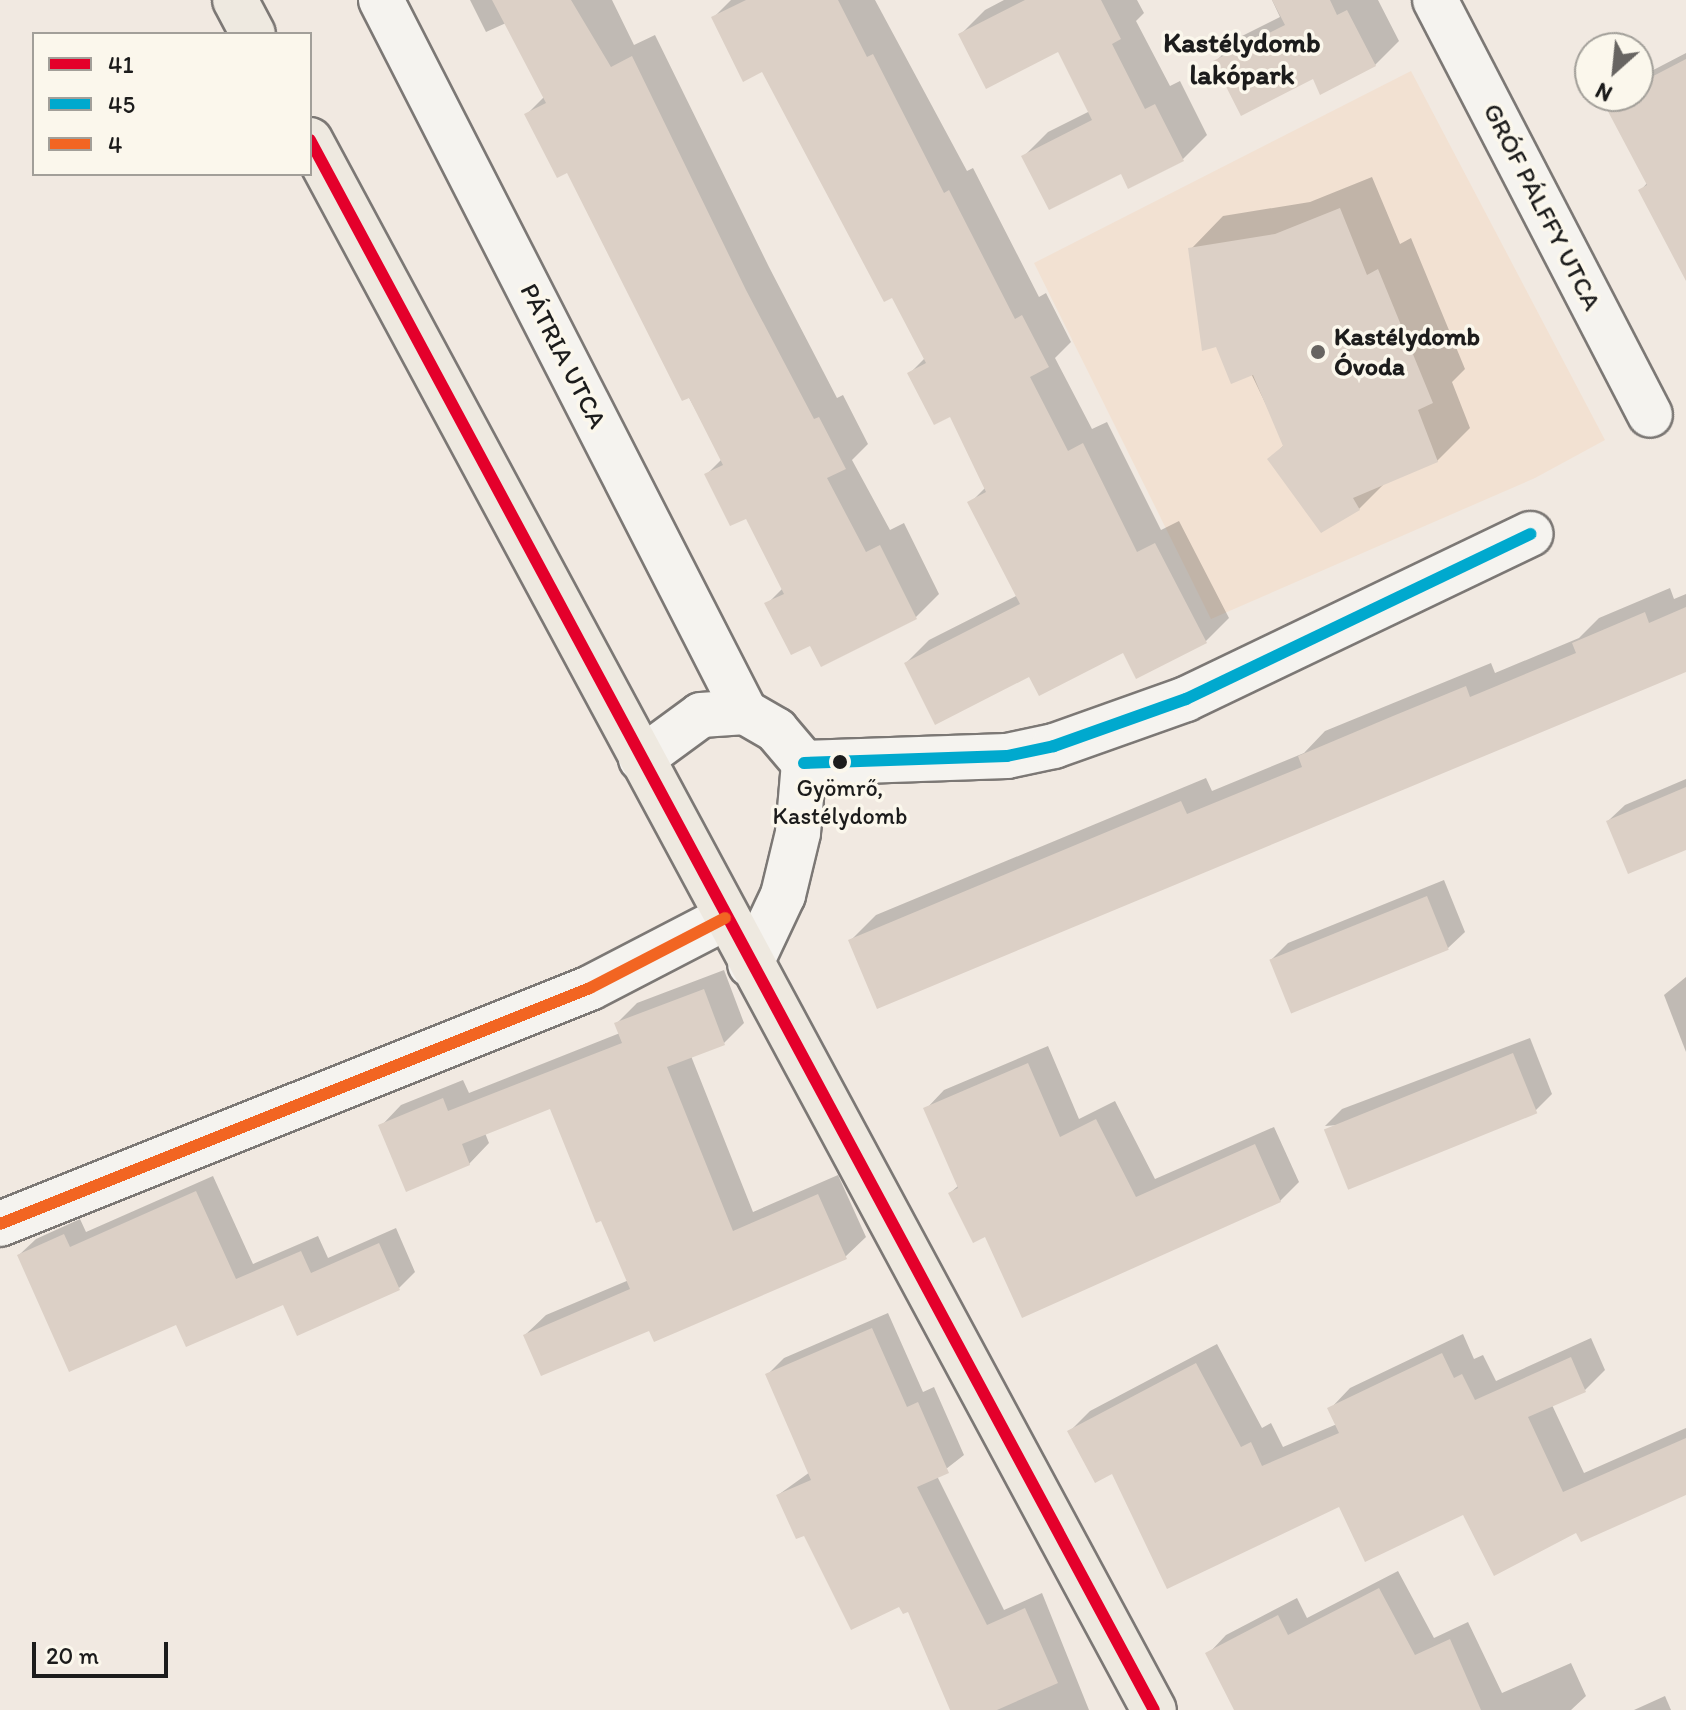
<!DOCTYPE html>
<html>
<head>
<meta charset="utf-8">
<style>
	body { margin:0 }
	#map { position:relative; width:1686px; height:1710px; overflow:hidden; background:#f1e9e1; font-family:Itim,sans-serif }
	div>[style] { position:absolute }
	.built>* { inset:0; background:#f2e1d2 }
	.shadow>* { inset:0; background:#0003 }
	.building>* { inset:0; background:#dcd0c6; transform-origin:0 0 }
	.roads { filter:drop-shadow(2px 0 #7c7875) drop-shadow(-2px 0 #7c7875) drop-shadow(0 2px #7c7875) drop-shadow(0 -2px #7c7875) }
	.minor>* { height:44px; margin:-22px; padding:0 22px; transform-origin:22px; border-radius:22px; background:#f5f3ef }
	.major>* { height:44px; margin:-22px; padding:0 22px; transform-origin:22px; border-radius:22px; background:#eee9e0 }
	.bus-1>* { height:12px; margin:-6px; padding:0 6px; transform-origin:6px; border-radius:6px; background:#e4002b }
	.bus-2>* { height:12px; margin:-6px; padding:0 6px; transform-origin:6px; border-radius:6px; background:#00a9ce }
	.bus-3>* { height:12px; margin:-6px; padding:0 6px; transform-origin:6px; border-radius:6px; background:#f26522 }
	.dots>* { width:22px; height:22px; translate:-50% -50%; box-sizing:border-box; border:4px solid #fbf7ec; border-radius:50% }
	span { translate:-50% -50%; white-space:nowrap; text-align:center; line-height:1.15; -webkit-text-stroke:7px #fbf7ec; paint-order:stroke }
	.bus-label { font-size:24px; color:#1c1c1c }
	.street-label { font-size:26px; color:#1c1c1c }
	.poi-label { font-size:26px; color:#1c1c1c; font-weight:700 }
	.left { translate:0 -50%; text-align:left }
	.neighbourhood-label { font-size:28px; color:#1c1c1c; font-weight:700 }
	.legend { position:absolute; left:32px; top:32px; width:280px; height:144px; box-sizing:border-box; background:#fbf7ec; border:2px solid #a29f99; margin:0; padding:10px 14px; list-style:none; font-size:24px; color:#1c1c1c }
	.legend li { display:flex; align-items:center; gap:16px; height:40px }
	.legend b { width:40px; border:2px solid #a29f99 }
	.north { position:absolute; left:1574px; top:32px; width:80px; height:80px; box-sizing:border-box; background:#fbf7ec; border:2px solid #a29f99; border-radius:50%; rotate:207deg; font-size:22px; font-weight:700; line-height:32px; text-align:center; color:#1c1c1c }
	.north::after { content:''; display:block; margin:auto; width:28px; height:36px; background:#676461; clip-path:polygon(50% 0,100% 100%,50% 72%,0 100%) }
	.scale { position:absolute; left:32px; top:1642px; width:136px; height:36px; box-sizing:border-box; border:4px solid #1c1c1c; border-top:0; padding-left:10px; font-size:24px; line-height:28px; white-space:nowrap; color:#1c1c1c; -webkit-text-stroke:6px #fbf7ec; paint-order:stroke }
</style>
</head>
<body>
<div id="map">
	<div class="built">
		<i style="clip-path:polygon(1411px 71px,1605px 440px,1535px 478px,1211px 619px,1034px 263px)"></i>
	</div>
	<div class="shadow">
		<i style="clip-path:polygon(470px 0,612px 0,634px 45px,655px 35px,769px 267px,837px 398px,843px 395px,868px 444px,852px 460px,890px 530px,904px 523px,939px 594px,916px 617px,811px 644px,767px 604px,783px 588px,747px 516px,706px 475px,722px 459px,567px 170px,527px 114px,545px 96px,506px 23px,486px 32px)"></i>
		<i style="clip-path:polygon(731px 0,875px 0,967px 171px,973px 168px,1039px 297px,1046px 293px,1071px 342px,1055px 358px,1092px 429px,1107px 422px,1161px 530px,1179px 521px,1229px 618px,1206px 641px,1124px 650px,1030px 674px,906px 663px,929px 640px,1018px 595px,970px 503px,986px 487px,951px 414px,909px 374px,925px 358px,893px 295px,763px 69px,713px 18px)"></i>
		<i style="clip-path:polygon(1004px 0,1137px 0,1144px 13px,1136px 21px,1170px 86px,1180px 81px,1207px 135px,1183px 159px,1129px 186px,1122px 172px,1024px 156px,1048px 132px,1090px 111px,1059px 49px,961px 34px,985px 10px)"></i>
		<i style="clip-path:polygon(1272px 0,1378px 0,1399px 41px,1375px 65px,1314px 77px,1216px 61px,1240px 37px,1280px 17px)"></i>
		<i style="clip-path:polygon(1686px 53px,1686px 277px,1641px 190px,1648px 182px,1605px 103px,1612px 96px,1638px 96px,1638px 78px)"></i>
		<i style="clip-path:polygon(1372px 177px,1400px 244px,1411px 238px,1465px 369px,1452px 382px,1470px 428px,1437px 461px,1386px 482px,1359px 509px,1270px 459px,1285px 444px,1191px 249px,1223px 216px,1310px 202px)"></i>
		<i style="clip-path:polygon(1670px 588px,1674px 599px,1686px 594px,1686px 670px,851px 940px,876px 915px,1206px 778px,1212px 791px,1304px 753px,1325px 731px,1491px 663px,1495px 673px,1579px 638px,1599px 618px)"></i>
		<i style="clip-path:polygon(1686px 779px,1686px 847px,1608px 821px,1625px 805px)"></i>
		<i style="clip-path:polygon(1444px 880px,1465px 932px,1448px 948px,1271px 960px,1288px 943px)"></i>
		<i style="clip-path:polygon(724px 970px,744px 1023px,724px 1043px,691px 1056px,753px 1212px,838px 1175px,866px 1237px,845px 1257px,650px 1328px,525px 1335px,546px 1315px,629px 1280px,552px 1106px,485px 1133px,489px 1143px,469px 1164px,381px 1126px,401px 1105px,463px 1080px,469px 1093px,620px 1033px,617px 1023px,637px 1003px)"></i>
		<i style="clip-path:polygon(1686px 977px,1686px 1052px,1664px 995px)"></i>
		<i style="clip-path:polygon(1530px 1038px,1552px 1094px,1535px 1111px,1325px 1126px,1342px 1109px)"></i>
		<i style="clip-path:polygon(1048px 1046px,1079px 1119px,1115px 1101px,1155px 1179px,1274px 1127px,1299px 1182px,1280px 1201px,986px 1235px,950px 1193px,959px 1185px,926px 1109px,944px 1090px)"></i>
		<i style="clip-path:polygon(213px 1176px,253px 1264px,318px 1236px,328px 1258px,396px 1228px,415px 1272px,398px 1289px,284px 1302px,177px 1322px,19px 1255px,36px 1239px,80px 1219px,86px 1232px)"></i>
		<i style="clip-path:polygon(888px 1313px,923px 1392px,934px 1387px,964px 1455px,937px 1476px,1004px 1610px,1042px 1593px,1089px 1710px,952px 1710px,909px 1609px,805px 1533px,778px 1495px,810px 1472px,767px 1375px,784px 1358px)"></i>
		<i style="clip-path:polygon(1463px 1334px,1474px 1359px,1483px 1355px,1496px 1381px,1591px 1338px,1605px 1370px,1585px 1390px,1552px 1405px,1584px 1473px,1686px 1428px,1686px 1493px,1577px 1530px,1464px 1512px,1340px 1504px,1113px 1471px,1070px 1431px,1090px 1411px,1217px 1344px,1262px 1428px,1271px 1423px,1283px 1447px,1337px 1424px,1330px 1409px,1350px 1388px)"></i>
		<i style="clip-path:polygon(1398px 1571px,1434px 1638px,1468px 1622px,1502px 1693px,1571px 1663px,1586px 1696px,1571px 1710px,1235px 1710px,1208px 1654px,1226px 1635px,1297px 1598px,1307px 1618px)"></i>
		<i style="clip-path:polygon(1665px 1696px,1671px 1710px,1634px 1710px)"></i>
	</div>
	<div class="building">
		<i style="clip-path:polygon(492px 0,571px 0,611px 67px,632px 56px,746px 290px,814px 419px,819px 417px,846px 469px,827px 478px,866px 552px,880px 545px,917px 619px,821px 667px,810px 646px,791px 655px,764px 603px,784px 594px,746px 519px,730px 526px,704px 474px,723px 465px,689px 398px,682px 401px,567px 173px,557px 178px,524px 114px,546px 103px)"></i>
		<i style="clip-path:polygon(746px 0,838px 0,867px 57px,873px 54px,944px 193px,949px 190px,1015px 319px,1022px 315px,1049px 367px,1030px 377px,1068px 451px,1083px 443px,1137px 552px,1155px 543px,1207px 643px,1136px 679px,1123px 653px,1039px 696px,1029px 677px,935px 725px,904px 663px,1020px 604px,967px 502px,986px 492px,950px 417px,934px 425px,907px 373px,926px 363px,892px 298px,884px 302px,762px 72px,743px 82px,711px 17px)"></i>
		<i style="clip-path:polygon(1025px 0,1101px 0,1121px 39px,1112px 44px,1145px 109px,1155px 104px,1184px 161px,1128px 189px,1121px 174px,1049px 210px,1021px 156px,1092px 120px,1058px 52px,986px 89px,958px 34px)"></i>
		<i style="clip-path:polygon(1272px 0,1330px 0,1337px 15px,1347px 10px,1376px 66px,1320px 95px,1313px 79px,1241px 116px,1213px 61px,1285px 25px)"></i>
		<i style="clip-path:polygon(1686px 59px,1686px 281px,1638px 190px,1647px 185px,1603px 102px,1615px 96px,1638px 96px,1638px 84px)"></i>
		<i style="clip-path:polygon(1340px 208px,1367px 275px,1378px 269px,1433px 403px,1418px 410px,1438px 462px,1353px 498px,1360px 510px,1321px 533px,1267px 459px,1283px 446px,1253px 375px,1231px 384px,1216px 347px,1202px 351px,1188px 248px,1275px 234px)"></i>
		<i style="clip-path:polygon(1686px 607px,1686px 672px,877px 1009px,848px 940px,1181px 801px,1187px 814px,1302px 767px,1298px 756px,1393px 716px,1466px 686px,1470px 697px,1576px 653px,1572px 643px,1645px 612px,1649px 623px)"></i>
		<i style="clip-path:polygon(1686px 787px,1686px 850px,1628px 874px,1606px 821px)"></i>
		<i style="left:1427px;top:896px;width:58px;height:170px;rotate:68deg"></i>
		<i style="clip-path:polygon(704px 989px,725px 1045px,667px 1067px,733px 1231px,818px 1194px,847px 1259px,654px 1342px,649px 1331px,541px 1376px,523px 1335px,630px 1289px,601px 1221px,596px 1223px,550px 1109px,462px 1144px,470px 1165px,406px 1192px,378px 1125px,443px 1098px,448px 1111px,622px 1043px,614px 1023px)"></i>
		<i style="left:1513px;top:1053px;width:65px;height:204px;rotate:68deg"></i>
		<i style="clip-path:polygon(1028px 1063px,1060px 1137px,1096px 1119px,1136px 1197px,1255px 1144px,1281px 1202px,1022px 1318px,985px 1237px,973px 1243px,948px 1193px,958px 1188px,923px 1108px)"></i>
		<i style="clip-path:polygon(196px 1191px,236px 1279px,301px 1251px,311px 1273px,379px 1243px,400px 1290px,297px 1336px,283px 1305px,186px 1347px,176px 1325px,69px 1372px,17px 1255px,64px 1234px,70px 1247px)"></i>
		<i style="clip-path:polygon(872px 1328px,907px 1407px,918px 1402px,949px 1473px,917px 1487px,987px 1625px,1025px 1608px,1058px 1683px,997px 1710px,950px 1710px,908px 1612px,903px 1614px,899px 1607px,851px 1630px,804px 1536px,796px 1539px,776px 1495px,811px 1480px,765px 1374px)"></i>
		<i style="clip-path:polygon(1442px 1353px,1454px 1378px,1462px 1374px,1475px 1400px,1571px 1357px,1586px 1392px,1528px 1417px,1563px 1492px,1686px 1438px,1686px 1495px,1581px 1542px,1576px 1533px,1494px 1576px,1463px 1515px,1365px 1562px,1339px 1507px,1167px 1589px,1112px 1474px,1095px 1483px,1067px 1431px,1196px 1363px,1241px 1447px,1251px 1442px,1262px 1466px,1339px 1433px,1327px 1408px)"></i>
		<i style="clip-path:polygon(1379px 1588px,1415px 1655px,1450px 1639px,1481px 1710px,1234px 1710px,1205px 1653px,1278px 1615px,1288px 1635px)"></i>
	</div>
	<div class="roads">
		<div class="minor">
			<i style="left:381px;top:0;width:800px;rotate:62.92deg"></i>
			<i style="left:1435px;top:0;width:467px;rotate:62.6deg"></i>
			<i style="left:641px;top:759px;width:74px;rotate:-36.3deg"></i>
			<i style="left:701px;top:715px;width:44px;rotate:-3.9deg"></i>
			<i style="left:745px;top:712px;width:36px;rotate:30deg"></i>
			<i style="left:776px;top:730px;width:43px;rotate:49.7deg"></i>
			<i style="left:804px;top:763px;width:70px;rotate:94.9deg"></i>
			<i style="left:798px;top:833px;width:64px;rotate:103.6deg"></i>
			<i style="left:783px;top:895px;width:77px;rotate:115.2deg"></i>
			<i style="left:804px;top:763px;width:203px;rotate:-2deg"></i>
			<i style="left:1007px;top:756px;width:48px;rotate:-12deg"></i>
			<i style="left:1054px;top:746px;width:140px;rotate:-19.6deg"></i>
			<i style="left:1186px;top:699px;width:382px;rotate:-25.6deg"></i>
			<i style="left:0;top:1224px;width:635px;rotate:-21.8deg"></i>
			<i style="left:590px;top:988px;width:152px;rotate:-27.4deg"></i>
		</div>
		<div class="major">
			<i style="left:235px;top:0;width:38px;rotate:62deg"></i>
			<i style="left:310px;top:140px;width:1782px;rotate:61.74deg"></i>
		</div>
	</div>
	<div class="bus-1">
		<i style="left:310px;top:140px;width:1782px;rotate:61.74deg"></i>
	</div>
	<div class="bus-2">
		<i style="left:804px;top:763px;width:203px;rotate:-2deg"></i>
		<i style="left:1007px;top:756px;width:48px;rotate:-12deg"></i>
		<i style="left:1054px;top:746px;width:140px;rotate:-19.6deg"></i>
		<i style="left:1186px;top:699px;width:382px;rotate:-25.6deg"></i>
	</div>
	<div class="bus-3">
		<i style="left:0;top:1224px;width:635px;rotate:-21.8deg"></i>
		<i style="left:590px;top:988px;width:152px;rotate:-27.4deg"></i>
	</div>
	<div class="dots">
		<i style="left:1318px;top:352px;background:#676461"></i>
		<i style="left:840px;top:762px;background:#1c1c1c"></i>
	</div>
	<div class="bus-label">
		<span style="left:840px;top:802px">Gyömrő,<br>Kastélydomb</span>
	</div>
	<div class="street-label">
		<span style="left:1542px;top:207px;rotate:63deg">GRÓF PÁLFFY UTCA</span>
		<span style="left:563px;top:356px;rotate:63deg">PÁTRIA UTCA</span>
	</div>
	<div class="poi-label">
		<span class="left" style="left:1334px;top:352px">Kastélydomb<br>Óvoda</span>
	</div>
	<div class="neighbourhood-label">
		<span style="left:1242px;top:58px">Kastélydomb<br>lakópark</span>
	</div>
	<ul class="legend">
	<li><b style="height:10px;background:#e4002b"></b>41</li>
	<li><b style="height:10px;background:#00a9ce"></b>45</li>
	<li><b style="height:10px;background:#f26522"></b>4</li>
	</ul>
	<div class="north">N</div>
	<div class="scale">20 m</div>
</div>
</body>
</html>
